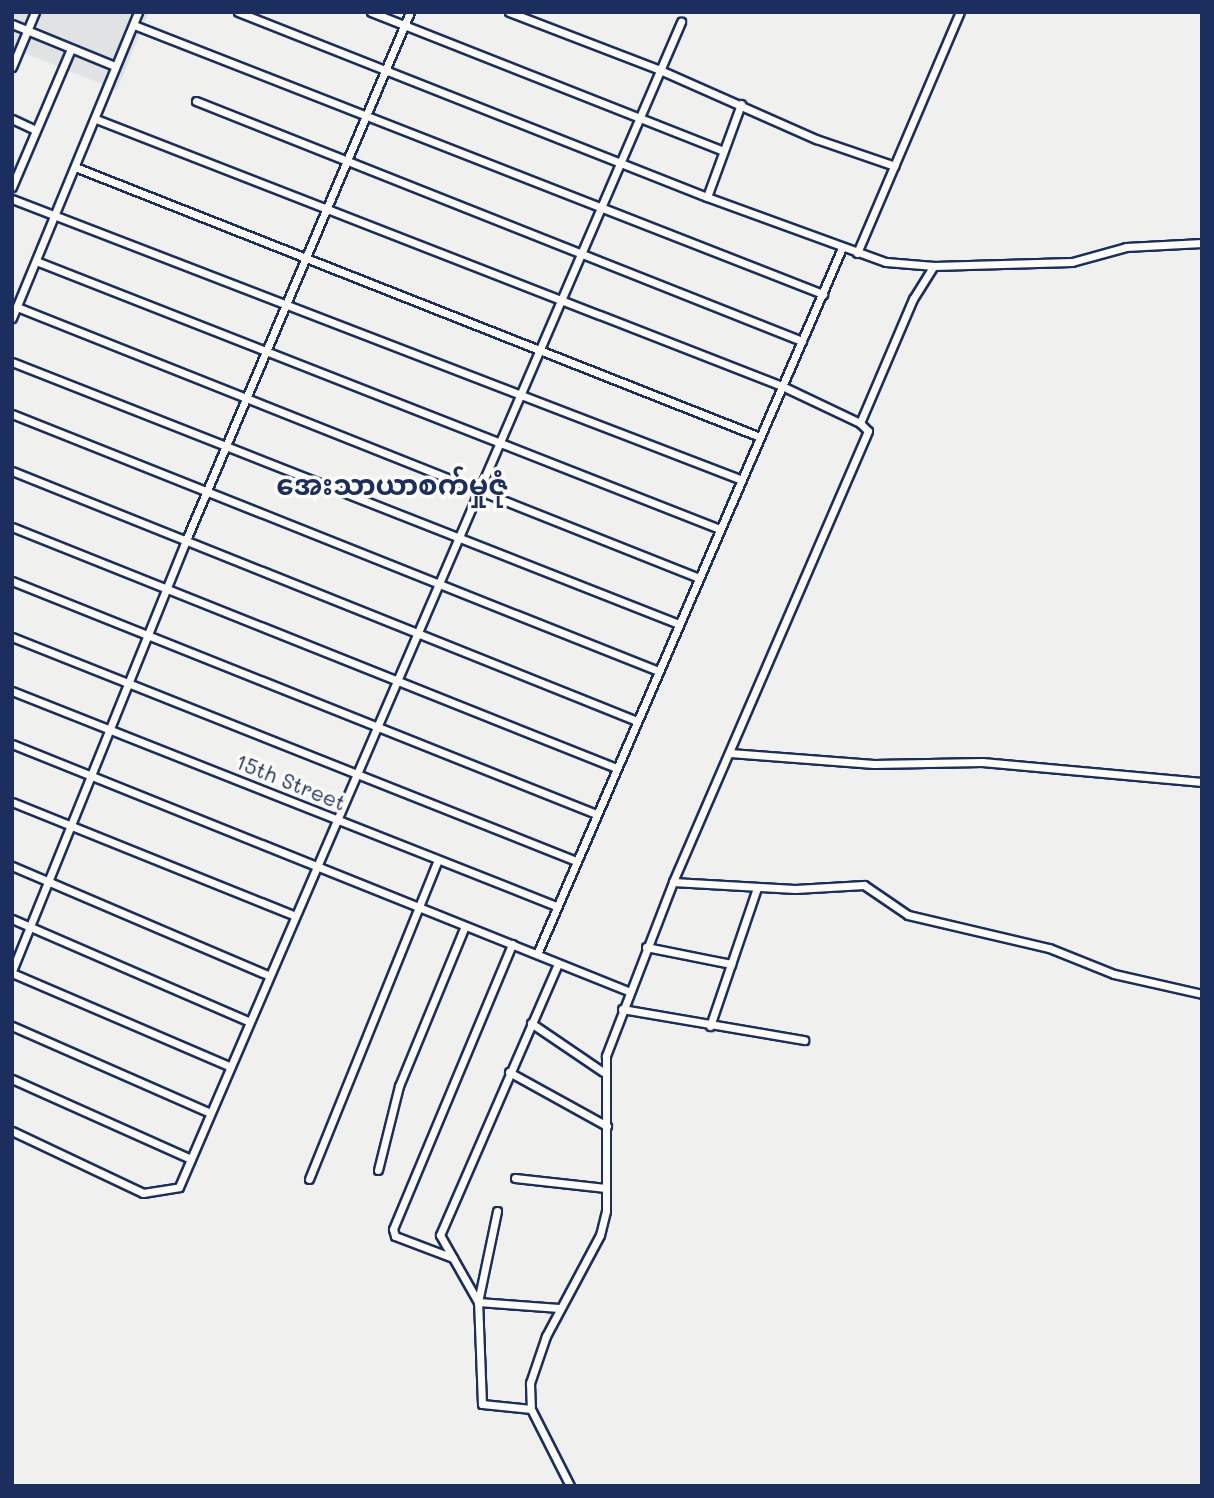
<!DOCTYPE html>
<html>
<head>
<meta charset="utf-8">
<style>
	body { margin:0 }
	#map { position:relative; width:1214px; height:1498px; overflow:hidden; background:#f0f0ee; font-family:Mali,"Noto Sans Myanmar",sans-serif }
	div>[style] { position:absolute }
	.built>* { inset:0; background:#e0e2e3 }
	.roads { filter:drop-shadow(2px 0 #1b2f5e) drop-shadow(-2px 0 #1b2f5e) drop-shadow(0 2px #1b2f5e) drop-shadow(0 -2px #1b2f5e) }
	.minor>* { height:7px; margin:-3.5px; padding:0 3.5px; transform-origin:3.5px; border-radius:3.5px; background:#fdfcf7 }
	span { translate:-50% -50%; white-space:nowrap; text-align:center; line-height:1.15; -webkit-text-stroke:7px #fdfcf7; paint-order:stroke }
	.street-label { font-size:21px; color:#1b2f5e }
	.district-label { font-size:28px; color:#1b2f5e; font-weight:700 }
	.frame { position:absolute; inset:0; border:14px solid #1b2f5e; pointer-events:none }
</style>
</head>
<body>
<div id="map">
	<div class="built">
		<i style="clip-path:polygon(12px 12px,149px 12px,117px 90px,12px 48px)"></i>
	</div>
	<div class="roads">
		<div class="minor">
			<i style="left:238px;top:12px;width:504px;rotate:21.53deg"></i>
			<i style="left:707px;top:197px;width:190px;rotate:20deg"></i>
			<i style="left:886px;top:262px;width:48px;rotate:4.8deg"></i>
			<i style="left:934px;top:266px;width:138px;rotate:-1.7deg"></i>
			<i style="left:1072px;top:262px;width:56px;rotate:-15.5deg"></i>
			<i style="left:1126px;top:247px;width:76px;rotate:-3deg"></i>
			<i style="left:371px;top:12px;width:379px;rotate:21.5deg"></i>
			<i style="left:509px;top:12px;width:162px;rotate:21deg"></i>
			<i style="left:660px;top:70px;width:171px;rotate:23.9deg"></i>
			<i style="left:816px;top:139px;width:83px;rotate:18.9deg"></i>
			<i style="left:12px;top:24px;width:111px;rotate:22.2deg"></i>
			<i style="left:134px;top:25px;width:740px;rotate:21.33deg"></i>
			<i style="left:12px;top:67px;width:60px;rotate:-67.3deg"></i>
			<i style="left:196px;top:101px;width:652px;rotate:21.61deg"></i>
			<i style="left:12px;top:119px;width:26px;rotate:25deg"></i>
			<i style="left:96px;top:119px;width:736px;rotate:21.27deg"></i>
			<i style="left:782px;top:386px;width:86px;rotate:25.4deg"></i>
			<i style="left:860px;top:423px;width:11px;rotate:45deg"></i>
			<i style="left:868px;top:431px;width:491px;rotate:113.4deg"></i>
			<i style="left:673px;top:882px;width:186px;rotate:111.1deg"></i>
			<i style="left:606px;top:1056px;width:155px;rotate:90deg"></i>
			<i style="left:606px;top:1211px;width:25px;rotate:104deg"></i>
			<i style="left:600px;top:1235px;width:115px;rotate:118.1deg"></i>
			<i style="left:546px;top:1336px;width:50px;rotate:108.8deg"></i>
			<i style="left:530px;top:1383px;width:26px;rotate:88deg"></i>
			<i style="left:531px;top:1409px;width:86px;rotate:63.1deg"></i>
			<i style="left:75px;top:167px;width:736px;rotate:21.51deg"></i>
			<i style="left:12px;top:187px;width:150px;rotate:-66.9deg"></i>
			<i style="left:707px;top:197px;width:99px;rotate:-69.9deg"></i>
			<i style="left:12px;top:199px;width:782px;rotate:21.05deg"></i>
			<i style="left:857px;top:253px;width:262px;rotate:-66.9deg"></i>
			<i style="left:36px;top:261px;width:735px;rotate:21.4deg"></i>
			<i style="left:17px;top:307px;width:734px;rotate:21.67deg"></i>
			<i style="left:12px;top:318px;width:331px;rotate:-67.6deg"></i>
			<i style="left:12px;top:362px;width:717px;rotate:21.45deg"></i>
			<i style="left:12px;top:414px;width:695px;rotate:21.69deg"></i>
			<i style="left:860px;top:423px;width:135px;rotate:-66.9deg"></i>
			<i style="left:913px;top:299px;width:39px;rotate:-58deg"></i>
			<i style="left:12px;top:471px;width:673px;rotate:21.8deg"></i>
			<i style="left:12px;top:527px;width:650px;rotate:21.75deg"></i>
			<i style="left:12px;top:581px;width:629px;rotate:21.75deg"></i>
			<i style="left:12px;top:637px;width:607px;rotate:21.66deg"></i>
			<i style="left:12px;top:691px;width:585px;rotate:21.56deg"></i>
			<i style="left:12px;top:744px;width:664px;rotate:21.85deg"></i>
			<i style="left:730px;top:753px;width:144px;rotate:4.4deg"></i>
			<i style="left:874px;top:764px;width:108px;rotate:-1.1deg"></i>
			<i style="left:982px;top:762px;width:221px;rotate:5.2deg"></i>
			<i style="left:12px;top:802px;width:303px;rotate:21.9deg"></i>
			<i style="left:12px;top:866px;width:278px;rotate:23.1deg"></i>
			<i style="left:673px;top:882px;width:122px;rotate:3.3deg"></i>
			<i style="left:795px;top:889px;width:69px;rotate:-3.3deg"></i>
			<i style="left:864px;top:885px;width:53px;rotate:34.3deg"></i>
			<i style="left:908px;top:915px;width:145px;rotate:13.2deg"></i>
			<i style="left:1049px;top:948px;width:70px;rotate:21.8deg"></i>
			<i style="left:1114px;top:974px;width:90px;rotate:12.8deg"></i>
			<i style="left:12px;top:919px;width:257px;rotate:23.4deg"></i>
			<i style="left:646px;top:947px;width:87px;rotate:11.3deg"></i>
			<i style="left:537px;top:954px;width:769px;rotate:-66.64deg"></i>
			<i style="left:12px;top:971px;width:465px;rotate:-68deg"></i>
			<i style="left:186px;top:540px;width:574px;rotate:-67.01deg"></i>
			<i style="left:12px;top:973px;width:236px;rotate:23.2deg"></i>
			<i style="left:622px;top:1009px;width:185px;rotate:9.7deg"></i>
			<i style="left:531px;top:1023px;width:87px;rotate:34.2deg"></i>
			<i style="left:12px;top:1026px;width:216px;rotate:23.7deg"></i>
			<i style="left:710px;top:1026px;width:146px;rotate:-71.2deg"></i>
			<i style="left:509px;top:1072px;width:112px;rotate:28.9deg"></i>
			<i style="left:12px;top:1079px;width:196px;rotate:24.1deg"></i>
			<i style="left:12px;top:1131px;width:145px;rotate:25.3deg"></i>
			<i style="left:143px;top:1193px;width:36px;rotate:-9deg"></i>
			<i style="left:179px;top:1187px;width:1269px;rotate:-66.69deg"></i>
			<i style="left:378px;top:1170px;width:87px;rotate:-76deg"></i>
			<i style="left:399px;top:1086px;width:173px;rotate:-67.6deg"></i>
			<i style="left:515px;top:1178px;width:91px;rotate:6.3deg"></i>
			<i style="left:309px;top:1179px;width:344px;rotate:-68deg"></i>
			<i style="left:453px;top:1258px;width:62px;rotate:-159.2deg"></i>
			<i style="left:395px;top:1236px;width:7px;rotate:-106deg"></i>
			<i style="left:393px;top:1229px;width:309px;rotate:-67.3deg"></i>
			<i style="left:478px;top:1302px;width:93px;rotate:-78.2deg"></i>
			<i style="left:478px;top:1302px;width:81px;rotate:4.2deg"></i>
			<i style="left:531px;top:1409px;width:49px;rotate:-174.2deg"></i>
			<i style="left:482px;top:1404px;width:102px;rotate:-92.2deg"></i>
			<i style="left:478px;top:1302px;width:77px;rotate:-119.6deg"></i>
			<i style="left:440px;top:1235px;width:296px;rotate:-66.5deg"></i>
		</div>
	</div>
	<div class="street-label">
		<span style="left:291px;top:782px;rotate:22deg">15th Street</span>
	</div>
	<div class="district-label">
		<span style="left:392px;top:484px">အေးသာယာစက်မှုဇုံ</span>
	</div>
	<div class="frame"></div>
</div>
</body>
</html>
